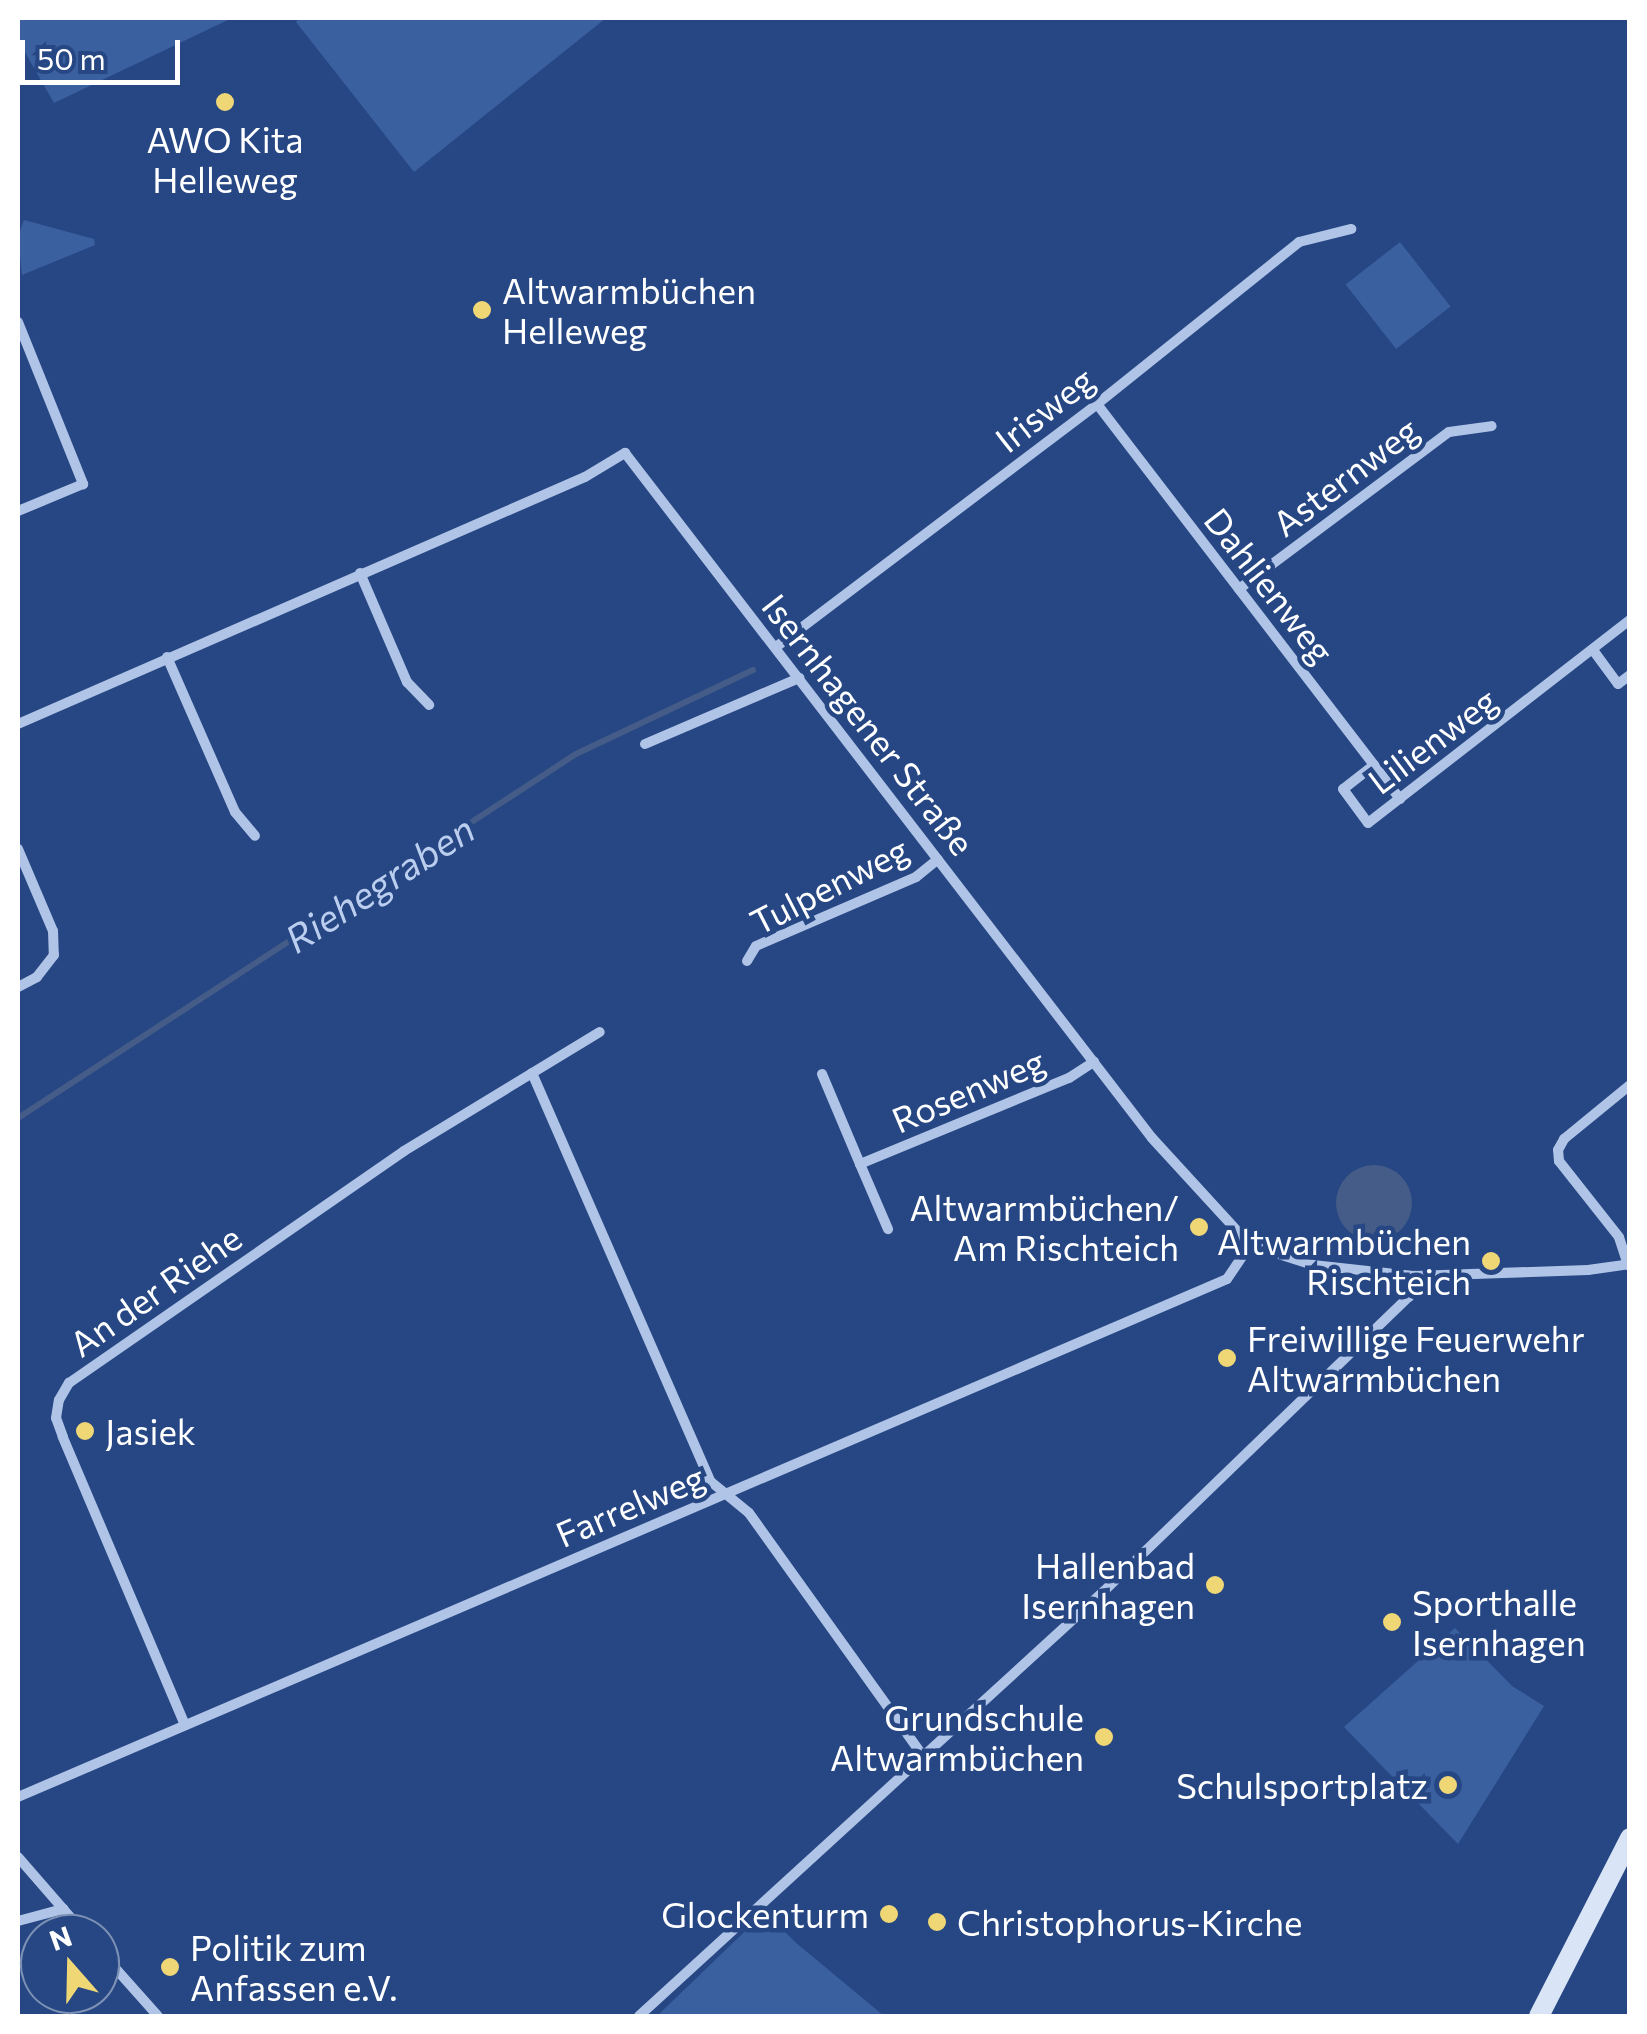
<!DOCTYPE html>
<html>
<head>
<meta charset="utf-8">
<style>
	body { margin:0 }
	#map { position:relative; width:1647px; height:2034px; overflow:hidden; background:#264783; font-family:Commissioner,sans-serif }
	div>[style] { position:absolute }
	.green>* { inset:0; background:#3b60a0; transform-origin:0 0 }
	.water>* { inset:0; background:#455c88 }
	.round { border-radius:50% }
	.stream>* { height:6px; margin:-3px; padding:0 3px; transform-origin:3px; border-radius:3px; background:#455c88 }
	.minor>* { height:10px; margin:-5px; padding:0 5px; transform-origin:5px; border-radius:5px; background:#b0c4e7 }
	.secondary>* { height:20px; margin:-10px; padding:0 10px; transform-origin:10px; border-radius:10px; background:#d9e4f6 }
	.dots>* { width:28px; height:28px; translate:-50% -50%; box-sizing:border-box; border:5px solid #264783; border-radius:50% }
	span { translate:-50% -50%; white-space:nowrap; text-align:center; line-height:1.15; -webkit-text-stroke:9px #264783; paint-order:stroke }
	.poi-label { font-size:35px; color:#fff }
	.left { translate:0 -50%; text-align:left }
	.right { translate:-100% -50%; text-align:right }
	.street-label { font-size:35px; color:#fff }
	.water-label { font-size:38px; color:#bbceef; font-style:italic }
	.frame { position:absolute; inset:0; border:20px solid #fff; pointer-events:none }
	.north { position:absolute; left:20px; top:1914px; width:100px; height:100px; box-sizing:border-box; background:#264783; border:2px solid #7d91b5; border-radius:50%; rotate:340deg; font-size:28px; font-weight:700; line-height:40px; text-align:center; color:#fff }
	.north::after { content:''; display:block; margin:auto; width:35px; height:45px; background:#f0d775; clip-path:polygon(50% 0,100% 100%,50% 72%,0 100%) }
	.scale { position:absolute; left:20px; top:40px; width:160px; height:45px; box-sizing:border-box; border:5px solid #fff; border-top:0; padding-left:12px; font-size:30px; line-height:35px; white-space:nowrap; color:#fff; -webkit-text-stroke:8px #264783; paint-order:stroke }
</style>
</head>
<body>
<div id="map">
	<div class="green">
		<i style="clip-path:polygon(18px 18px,232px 18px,54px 103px,18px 40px)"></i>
		<i style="clip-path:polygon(300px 18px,606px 18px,414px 172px,296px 22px)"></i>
		<i style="clip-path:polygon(24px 220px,94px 239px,95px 245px,22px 275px,18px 236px)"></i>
		<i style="left:1400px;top:242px;width:82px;height:69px;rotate:52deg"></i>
		<i style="clip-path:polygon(1455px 1628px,1512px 1686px,1544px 1706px,1458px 1844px,1344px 1727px)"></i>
		<i style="clip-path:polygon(765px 1912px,795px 1942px,884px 2016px,657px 2016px)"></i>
	</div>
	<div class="water">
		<i class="round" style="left:1336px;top:1165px;width:76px;height:76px"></i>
	</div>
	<div class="stream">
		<i style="left:18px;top:1118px;width:666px;rotate:-33.12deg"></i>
		<i style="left:576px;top:754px;width:196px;rotate:-25.4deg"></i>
	</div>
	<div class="minor">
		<i style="left:18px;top:322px;width:175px;rotate:68.1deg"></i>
		<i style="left:83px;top:484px;width:70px;rotate:157.4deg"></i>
		<i style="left:1097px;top:404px;width:498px;rotate:52.5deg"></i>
		<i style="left:360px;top:573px;width:119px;rotate:66.7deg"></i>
		<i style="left:407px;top:682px;width:32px;rotate:46deg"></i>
		<i style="left:1239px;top:589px;width:262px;rotate:-36.8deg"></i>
		<i style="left:1449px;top:432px;width:43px;rotate:-7.9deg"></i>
		<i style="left:776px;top:647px;width:403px;rotate:-37.1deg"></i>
		<i style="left:1097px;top:404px;width:259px;rotate:-38.7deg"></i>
		<i style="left:1299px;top:242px;width:54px;rotate:-14deg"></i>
		<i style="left:1593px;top:650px;width:42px;rotate:53.7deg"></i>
		<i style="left:1618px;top:684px;width:15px;rotate:-37deg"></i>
		<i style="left:167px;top:657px;width:169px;rotate:66.3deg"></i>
		<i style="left:235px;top:812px;width:31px;rotate:50deg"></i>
		<i style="left:18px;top:724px;width:618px;rotate:-23.54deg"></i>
		<i style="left:585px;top:477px;width:47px;rotate:-31deg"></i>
		<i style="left:625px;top:453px;width:864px;rotate:52.43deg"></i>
		<i style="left:1152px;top:1138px;width:145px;rotate:47.5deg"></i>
		<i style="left:1250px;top:1245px;width:66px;rotate:17.6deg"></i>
		<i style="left:1313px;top:1265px;width:103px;rotate:6.2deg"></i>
		<i style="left:1415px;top:1276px;width:173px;rotate:-2deg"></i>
		<i style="left:1588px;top:1270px;width:42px;rotate:-8.1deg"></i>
		<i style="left:645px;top:744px;width:168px;rotate:-23.2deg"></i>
		<i style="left:1374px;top:765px;width:39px;rotate:142deg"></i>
		<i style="left:1343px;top:789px;width:42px;rotate:53.7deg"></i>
		<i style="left:1368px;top:823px;width:331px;rotate:-37.8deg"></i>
		<i style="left:18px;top:849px;width:89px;rotate:66.9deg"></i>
		<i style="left:53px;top:931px;width:24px;rotate:88deg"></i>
		<i style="left:54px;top:955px;width:28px;rotate:128deg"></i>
		<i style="left:37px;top:977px;width:21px;rotate:152deg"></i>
		<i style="left:747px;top:961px;width:17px;rotate:-59deg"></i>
		<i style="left:756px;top:946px;width:174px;rotate:-23.3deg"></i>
		<i style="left:916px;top:877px;width:28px;rotate:-39deg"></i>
		<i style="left:532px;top:1073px;width:445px;rotate:66.4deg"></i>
		<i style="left:710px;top:1481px;width:50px;rotate:39.4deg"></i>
		<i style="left:749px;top:1513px;width:299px;rotate:54.4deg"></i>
		<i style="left:822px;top:1074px;width:98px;rotate:67.1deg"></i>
		<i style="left:860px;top:1164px;width:226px;rotate:-22.4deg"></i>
		<i style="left:1069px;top:1078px;width:30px;rotate:-33deg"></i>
		<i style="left:860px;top:1164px;width:71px;rotate:66.7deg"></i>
		<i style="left:1628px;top:1265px;width:29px;rotate:-108deg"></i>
		<i style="left:1619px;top:1237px;width:97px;rotate:-128.3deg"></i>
		<i style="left:1559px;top:1161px;width:11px;rotate:-95deg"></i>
		<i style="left:1558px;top:1150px;width:13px;rotate:-61deg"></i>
		<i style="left:1564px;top:1139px;width:85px;rotate:-39.3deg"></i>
		<i style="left:185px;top:1725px;width:313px;rotate:-113deg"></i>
		<i style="left:63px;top:1437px;width:20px;rotate:-110deg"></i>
		<i style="left:56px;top:1418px;width:18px;rotate:-81deg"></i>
		<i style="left:59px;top:1400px;width:20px;rotate:-60deg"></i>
		<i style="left:69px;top:1383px;width:407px;rotate:-34.7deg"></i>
		<i style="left:404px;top:1151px;width:229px;rotate:-31.3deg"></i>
		<i style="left:18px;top:1797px;width:1315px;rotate:-23.19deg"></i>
		<i style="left:1227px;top:1279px;width:41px;rotate:-55.9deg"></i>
		<i style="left:18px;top:1857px;width:102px;rotate:49deg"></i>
		<i style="left:18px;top:1921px;width:47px;rotate:-14.9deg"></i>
		<i style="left:100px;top:1951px;width:87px;rotate:48.3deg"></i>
		<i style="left:639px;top:2016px;width:629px;rotate:-42.42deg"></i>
		<i style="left:1103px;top:1592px;width:425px;rotate:-44deg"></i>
		<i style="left:1409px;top:1297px;width:22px;rotate:-74deg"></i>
	</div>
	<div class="secondary">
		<i style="left:1539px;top:2016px;width:200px;rotate:-62.9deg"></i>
	</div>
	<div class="dots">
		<i style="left:225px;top:102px;background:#f0d775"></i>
		<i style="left:482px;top:310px;background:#f0d775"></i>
		<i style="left:1199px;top:1227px;background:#f0d775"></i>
		<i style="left:1491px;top:1261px;background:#f0d775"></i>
		<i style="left:1227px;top:1358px;background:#f0d775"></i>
		<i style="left:85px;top:1431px;background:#f0d775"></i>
		<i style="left:1215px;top:1585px;background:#f0d775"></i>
		<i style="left:1392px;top:1622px;background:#f0d775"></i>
		<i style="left:1104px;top:1737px;background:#f0d775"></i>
		<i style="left:1448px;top:1785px;background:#f0d775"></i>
		<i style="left:889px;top:1914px;background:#f0d775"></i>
		<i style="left:937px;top:1922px;background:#f0d775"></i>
		<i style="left:170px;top:1967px;background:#f0d775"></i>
	</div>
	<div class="poi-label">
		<span style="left:225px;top:159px">AWO Kita<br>Helleweg</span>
		<span class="left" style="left:502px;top:310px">Altwarmbüchen<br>Helleweg</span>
		<span class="right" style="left:1179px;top:1227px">Altwarmbüchen/<br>Am Rischteich</span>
		<span class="right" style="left:1471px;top:1261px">Altwarmbüchen<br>Rischteich</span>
		<span class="left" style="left:1247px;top:1358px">Freiwillige Feuerwehr<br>Altwarmbüchen</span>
		<span class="left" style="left:105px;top:1431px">Jasiek</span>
		<span class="right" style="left:1195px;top:1585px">Hallenbad<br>Isernhagen</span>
		<span class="left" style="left:1412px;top:1622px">Sporthalle<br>Isernhagen</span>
		<span class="right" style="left:1084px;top:1737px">Grundschule<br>Altwarmbüchen</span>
		<span class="right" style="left:1428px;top:1785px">Schulsportplatz</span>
		<span class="right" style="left:869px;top:1914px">Glockenturm</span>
		<span class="left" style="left:957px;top:1922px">Christophorus-Kirche</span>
		<span class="left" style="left:190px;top:1967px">Politik zum<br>Anfassen e.V.</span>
	</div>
	<div class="street-label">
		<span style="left:1044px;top:409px;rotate:-38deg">Irisweg</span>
		<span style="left:1345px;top:476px;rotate:-37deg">Asternweg</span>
		<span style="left:1270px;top:585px;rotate:52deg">Dahlienweg</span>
		<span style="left:869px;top:724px;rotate:52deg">Isernhagener Straße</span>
		<span style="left:1432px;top:740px;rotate:-37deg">Lilienweg</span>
		<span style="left:829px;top:885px;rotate:-27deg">Tulpenweg</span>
		<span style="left:968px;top:1090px;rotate:-23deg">Rosenweg</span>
		<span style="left:155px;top:1290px;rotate:-35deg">An der Riehe</span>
		<span style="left:630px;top:1505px;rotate:-23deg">Farrelweg</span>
	</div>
	<div class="water-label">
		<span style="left:379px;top:883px;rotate:-33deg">Riehegraben</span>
	</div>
	<div class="frame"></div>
	<div class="north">N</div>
	<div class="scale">50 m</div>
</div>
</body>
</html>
